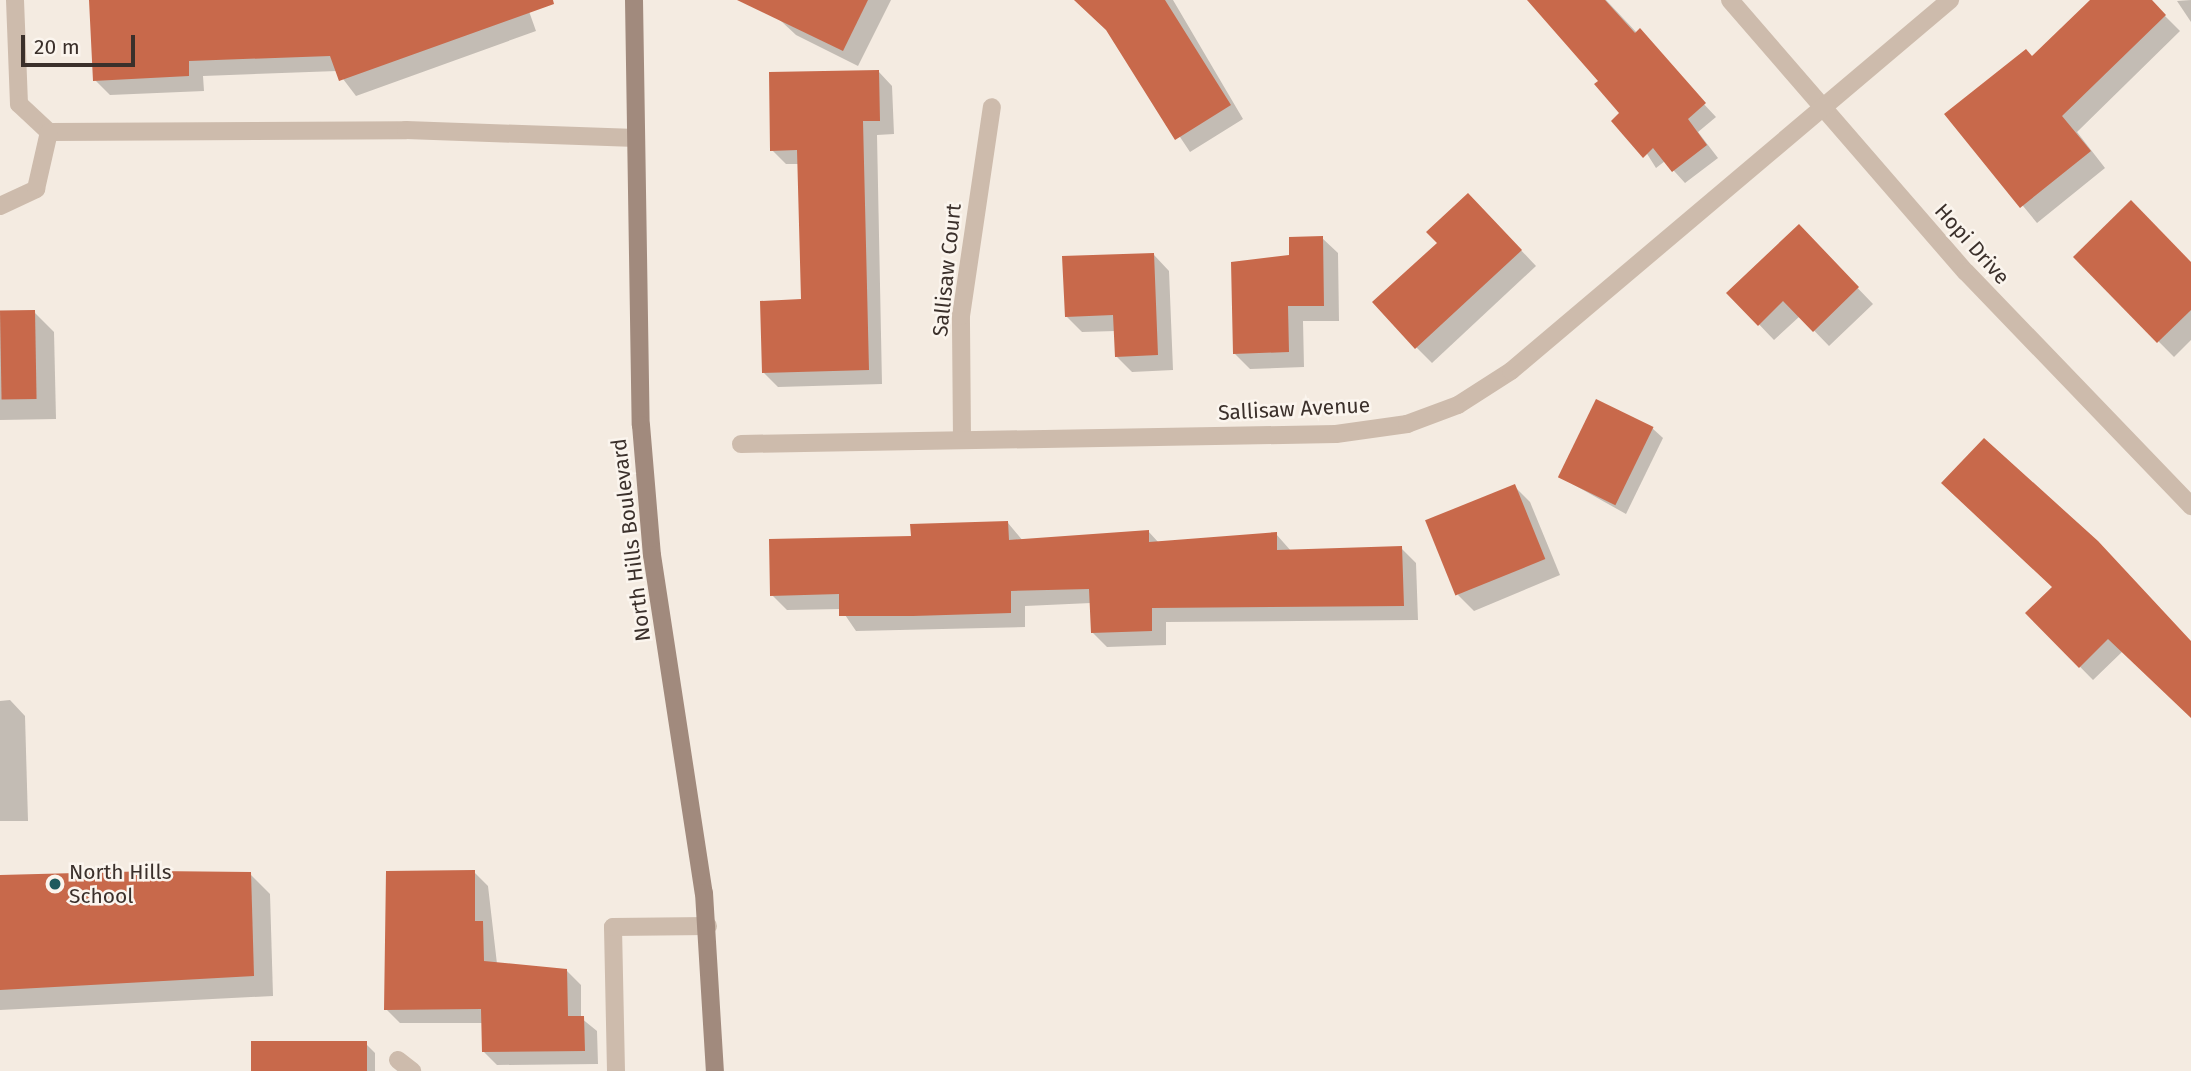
<!DOCTYPE html>
<html>
<head>
<meta charset="utf-8">
<style>
	body { margin:0 }
	#map { position:relative; width:2191px; height:1071px; overflow:hidden; background:#f4ebe1; font-family:"Fira Sans",sans-serif }
	div>[style] { position:absolute }
	.shadow>* { inset:0; background:#0003 }
	.building>* { inset:0; background:#c8694b; transform-origin:0 0 }
	.lane>* { height:18px; margin:-9px; padding:0 9px; transform-origin:9px; border-radius:9px; background:#cdbbac }
	.street>* { height:18px; margin:-9px; padding:0 9px; transform-origin:9px; border-radius:9px; background:#cdbbac }
	.secondary>* { height:18px; margin:-9px; padding:0 9px; transform-origin:9px; border-radius:9px; background:#a18a7d }
	.dots>* { width:19px; height:19px; translate:-50% -50%; box-sizing:border-box; border:4px solid #fbf5ee; border-radius:50% }
	span { translate:-50% -50%; white-space:nowrap; text-align:center; line-height:1.15; -webkit-text-stroke:5px #fbf5ee; paint-order:stroke }
	.street-label { font-size:21px; color:#3b302b }
	.poi-label { font-size:21px; color:#3b302b }
	.left { translate:0 -50%; text-align:left }
	.scale { position:absolute; left:21px; top:35px; width:114px; height:32px; box-sizing:border-box; border:4px solid #3b302b; border-top:0; padding-left:9px; font-size:21px; line-height:24px; white-space:nowrap; color:#3b302b; -webkit-text-stroke:5px #fbf5ee; paint-order:stroke }
</style>
</head>
<body>
<div id="map">
	<div class="shadow">
		<i style="clip-path:polygon(91px 0,525px 0,536px 31px,356px 96px,337px 71px,203px 76px,204px 91px,110px 95px,95px 80px)"></i>
		<i style="clip-path:polygon(790px 0,891px 0,858px 66px,796px 35px,780px 20px)"></i>
		<i style="clip-path:polygon(1080px 0,1173px 0,1243px 119px,1190px 152px,1108px 29px)"></i>
		<i style="clip-path:polygon(1532px 0,1606px 0,1716px 117px,1698px 132px,1718px 158px,1685px 183px,1665px 161px,1656px 168px,1601px 81px)"></i>
		<i style="clip-path:polygon(2092px 0,2149px 0,2180px 31px,2077px 132px,2105px 168px,2037px 223px,1947px 114px,2033px 58px)"></i>
		<i style="clip-path:polygon(2191px 0,2191px 22px,2177px 1px)"></i>
		<i style="clip-path:polygon(878px 71px,892px 86px,894px 134px,877px 135px,882px 384px,778px 387px,764px 373px,803px 301px,799px 164px,786px 164px,772px 150px)"></i>
		<i style="clip-path:polygon(1484px 211px,1536px 266px,1432px 363px,1416px 347px)"></i>
		<i style="clip-path:polygon(1799px 227px,1873px 304px,1829px 346px,1800px 316px,1774px 340px,1729px 293px)"></i>
		<i style="clip-path:polygon(1322px 238px,1338px 253px,1339px 321px,1303px 321px,1304px 367px,1250px 369px,1234px 353px,1291px 257px)"></i>
		<i style="clip-path:polygon(1154px 255px,1169px 271px,1173px 370px,1132px 372px,1116px 356px,1115px 331px,1082px 332px,1066px 316px)"></i>
		<i style="clip-path:polygon(2075px 257px,2191px 264px,2191px 340px,2174px 357px)"></i>
		<i style="clip-path:polygon(34px 312px,54px 332px,56px 419px,0 420px,0 313px)"></i>
		<i style="clip-path:polygon(1652px 428px,1663px 438px,1626px 514px,1560px 477px)"></i>
		<i style="clip-path:polygon(1514px 486px,1530px 502px,1560px 575px,1474px 611px,1458px 595px)"></i>
		<i style="clip-path:polygon(1008px 523px,1023px 541px,1148px 531px,1159px 543px,1276px 534px,1291px 551px,1401px 548px,1416px 563px,1418px 620px,1166px 622px,1166px 645px,1107px 647px,1092px 632px,1091px 603px,1025px 606px,1025px 627px,856px 631px,841px 609px,787px 610px,772px 595px,912px 538px)"></i>
		<i style="clip-path:polygon(2097px 543px,2191px 643px,2191px 714px,2123px 651px,2093px 680px,2027px 613px)"></i>
		<i style="clip-path:polygon(10px 700px,25px 716px,28px 821px,0 821px,0 701px)"></i>
		<i style="clip-path:polygon(474px 872px,488px 886px,497px 964px,567px 971px,581px 985px,581px 1018px,597px 1031px,598px 1064px,497px 1065px,483px 1051px,483px 1023px,400px 1023px,386px 1009px)"></i>
		<i style="clip-path:polygon(250px 874px,270px 894px,273px 996px,0 1010px,0 878px)"></i>
		<i style="clip-path:polygon(366px 1044px,375px 1053px,375px 1071px,253px 1071px)"></i>
	</div>
	<div class="building">
		<i style="clip-path:polygon(89px 0,553px 0,554px 4px,339px 81px,330px 56px,189px 61px,189px 76px,93px 81px)"></i>
		<i style="clip-path:polygon(737px 0,868px 0,843px 51px)"></i>
		<i style="clip-path:polygon(1074px 0,1165px 0,1231px 105px,1175px 140px,1106px 30px)"></i>
		<i style="clip-path:polygon(1527px 0,1605px 0,1635px 33px,1640px 28px,1706px 103px,1688px 119px,1707px 145px,1672px 172px,1653px 148px,1643px 158px,1611px 121px,1619px 113px,1594px 84px,1598px 81px)"></i>
		<i style="clip-path:polygon(2090px 0,2152px 0,2166px 15px,2062px 116px,2091px 151px,2020px 208px,1944px 114px,2026px 49px,2032px 56px)"></i>
		<i style="clip-path:polygon(879px 70px,880px 121px,863px 121px,869px 370px,762px 373px,760px 301px,801px 299px,797px 150px,770px 151px,769px 72px)"></i>
		<i style="clip-path:polygon(1468px 193px,1522px 250px,1415px 349px,1372px 302px,1437px 243px,1426px 232px)"></i>
		<i style="clip-path:polygon(2131px 200px,2191px 262px,2191px 310px,2157px 343px,2073px 257px)"></i>
		<i style="clip-path:polygon(1799px 224px,1859px 287px,1813px 332px,1783px 301px,1758px 326px,1726px 293px)"></i>
		<i style="clip-path:polygon(1323px 236px,1324px 306px,1288px 306px,1289px 352px,1233px 354px,1231px 262px,1289px 255px,1289px 237px)"></i>
		<i style="clip-path:polygon(1154px 253px,1158px 355px,1115px 357px,1113px 315px,1065px 317px,1062px 256px)"></i>
		<i style="left:35px;top:310px;width:89px;height:35px;rotate:89deg"></i>
		<i style="left:1596px;top:399px;width:64px;height:87px;rotate:26deg"></i>
		<i style="clip-path:polygon(1984px 438px,2098px 541px,2191px 641px,2191px 718px,2108px 639px,2079px 668px,2025px 613px,2052px 587px,1941px 483px)"></i>
		<i style="left:1515px;top:484px;width:81px;height:97px;rotate:68deg"></i>
		<i style="clip-path:polygon(1008px 521px,1009px 540px,1149px 530px,1149px 542px,1277px 532px,1277px 550px,1402px 546px,1404px 606px,1152px 608px,1152px 631px,1091px 633px,1089px 589px,1011px 591px,1011px 613px,913px 616px,839px 616px,839px 594px,770px 596px,769px 539px,911px 536px,910px 524px)"></i>
		<i style="clip-path:polygon(475px 870px,475px 921px,483px 921px,484px 961px,567px 969px,568px 1016px,584px 1016px,585px 1051px,482px 1052px,481px 1009px,384px 1010px,386px 871px)"></i>
		<i style="clip-path:polygon(153px 871px,251px 872px,254px 976px,0 990px,0 875px)"></i>
		<i style="left:251px;top:1041px;width:116px;height:30px"></i>
	</div>
	<div class="lane">
		<i style="left:15px;top:0;width:104px;rotate:87.8deg"></i>
		<i style="left:19px;top:104px;width:41px;rotate:43deg"></i>
		<i style="left:49px;top:132px;width:357px;rotate:-0.3deg"></i>
		<i style="left:406px;top:130px;width:230px;rotate:2deg"></i>
		<i style="left:0;top:206px;width:40px;rotate:-25deg"></i>
		<i style="left:36px;top:189px;width:58px;rotate:-77.2deg"></i>
		<i style="left:398px;top:1060px;width:18px;rotate:38deg"></i>
		<i style="left:616px;top:1071px;width:144px;rotate:-91.2deg"></i>
		<i style="left:613px;top:927px;width:95px;rotate:-0.6deg"></i>
	</div>
	<div class="street">
		<i style="left:1730px;top:0;width:360px;rotate:49.1deg"></i>
		<i style="left:1966px;top:272px;width:325px;rotate:46.1deg"></i>
		<i style="left:962px;top:439px;width:123px;rotate:-90.5deg"></i>
		<i style="left:961px;top:316px;width:211px;rotate:-81.6deg"></i>
		<i style="left:741px;top:444px;width:595px;rotate:-0.96deg"></i>
		<i style="left:1336px;top:434px;width:72px;rotate:-8deg"></i>
		<i style="left:1407px;top:424px;width:54px;rotate:-20.4deg"></i>
		<i style="left:1458px;top:405px;width:63px;rotate:-32.7deg"></i>
		<i style="left:1511px;top:371px;width:575px;rotate:-40.2deg"></i>
	</div>
	<div class="secondary">
		<i style="left:634px;top:0;width:425px;rotate:89.1deg"></i>
		<i style="left:641px;top:425px;width:130px;rotate:85.2deg"></i>
		<i style="left:652px;top:555px;width:342px;rotate:81.3deg"></i>
		<i style="left:704px;top:893px;width:178px;rotate:86.5deg"></i>
	</div>
	<div class="dots">
		<i style="left:55px;top:884px;background:#1f5a5e"></i>
	</div>
	<div class="street-label">
		<span style="left:1972px;top:244px;rotate:48deg">Hopi Drive</span>
		<span style="left:947px;top:270px;rotate:-84deg">Sallisaw Court</span>
		<span style="left:1294px;top:409px;rotate:-3deg">Sallisaw Avenue</span>
		<span style="left:631px;top:540px;rotate:-97deg">North Hills Boulevard</span>
	</div>
	<div class="poi-label">
		<span class="left" style="left:69px;top:884px">North Hills<br>School</span>
	</div>
	<div class="scale">20 m</div>
</div>
</body>
</html>
